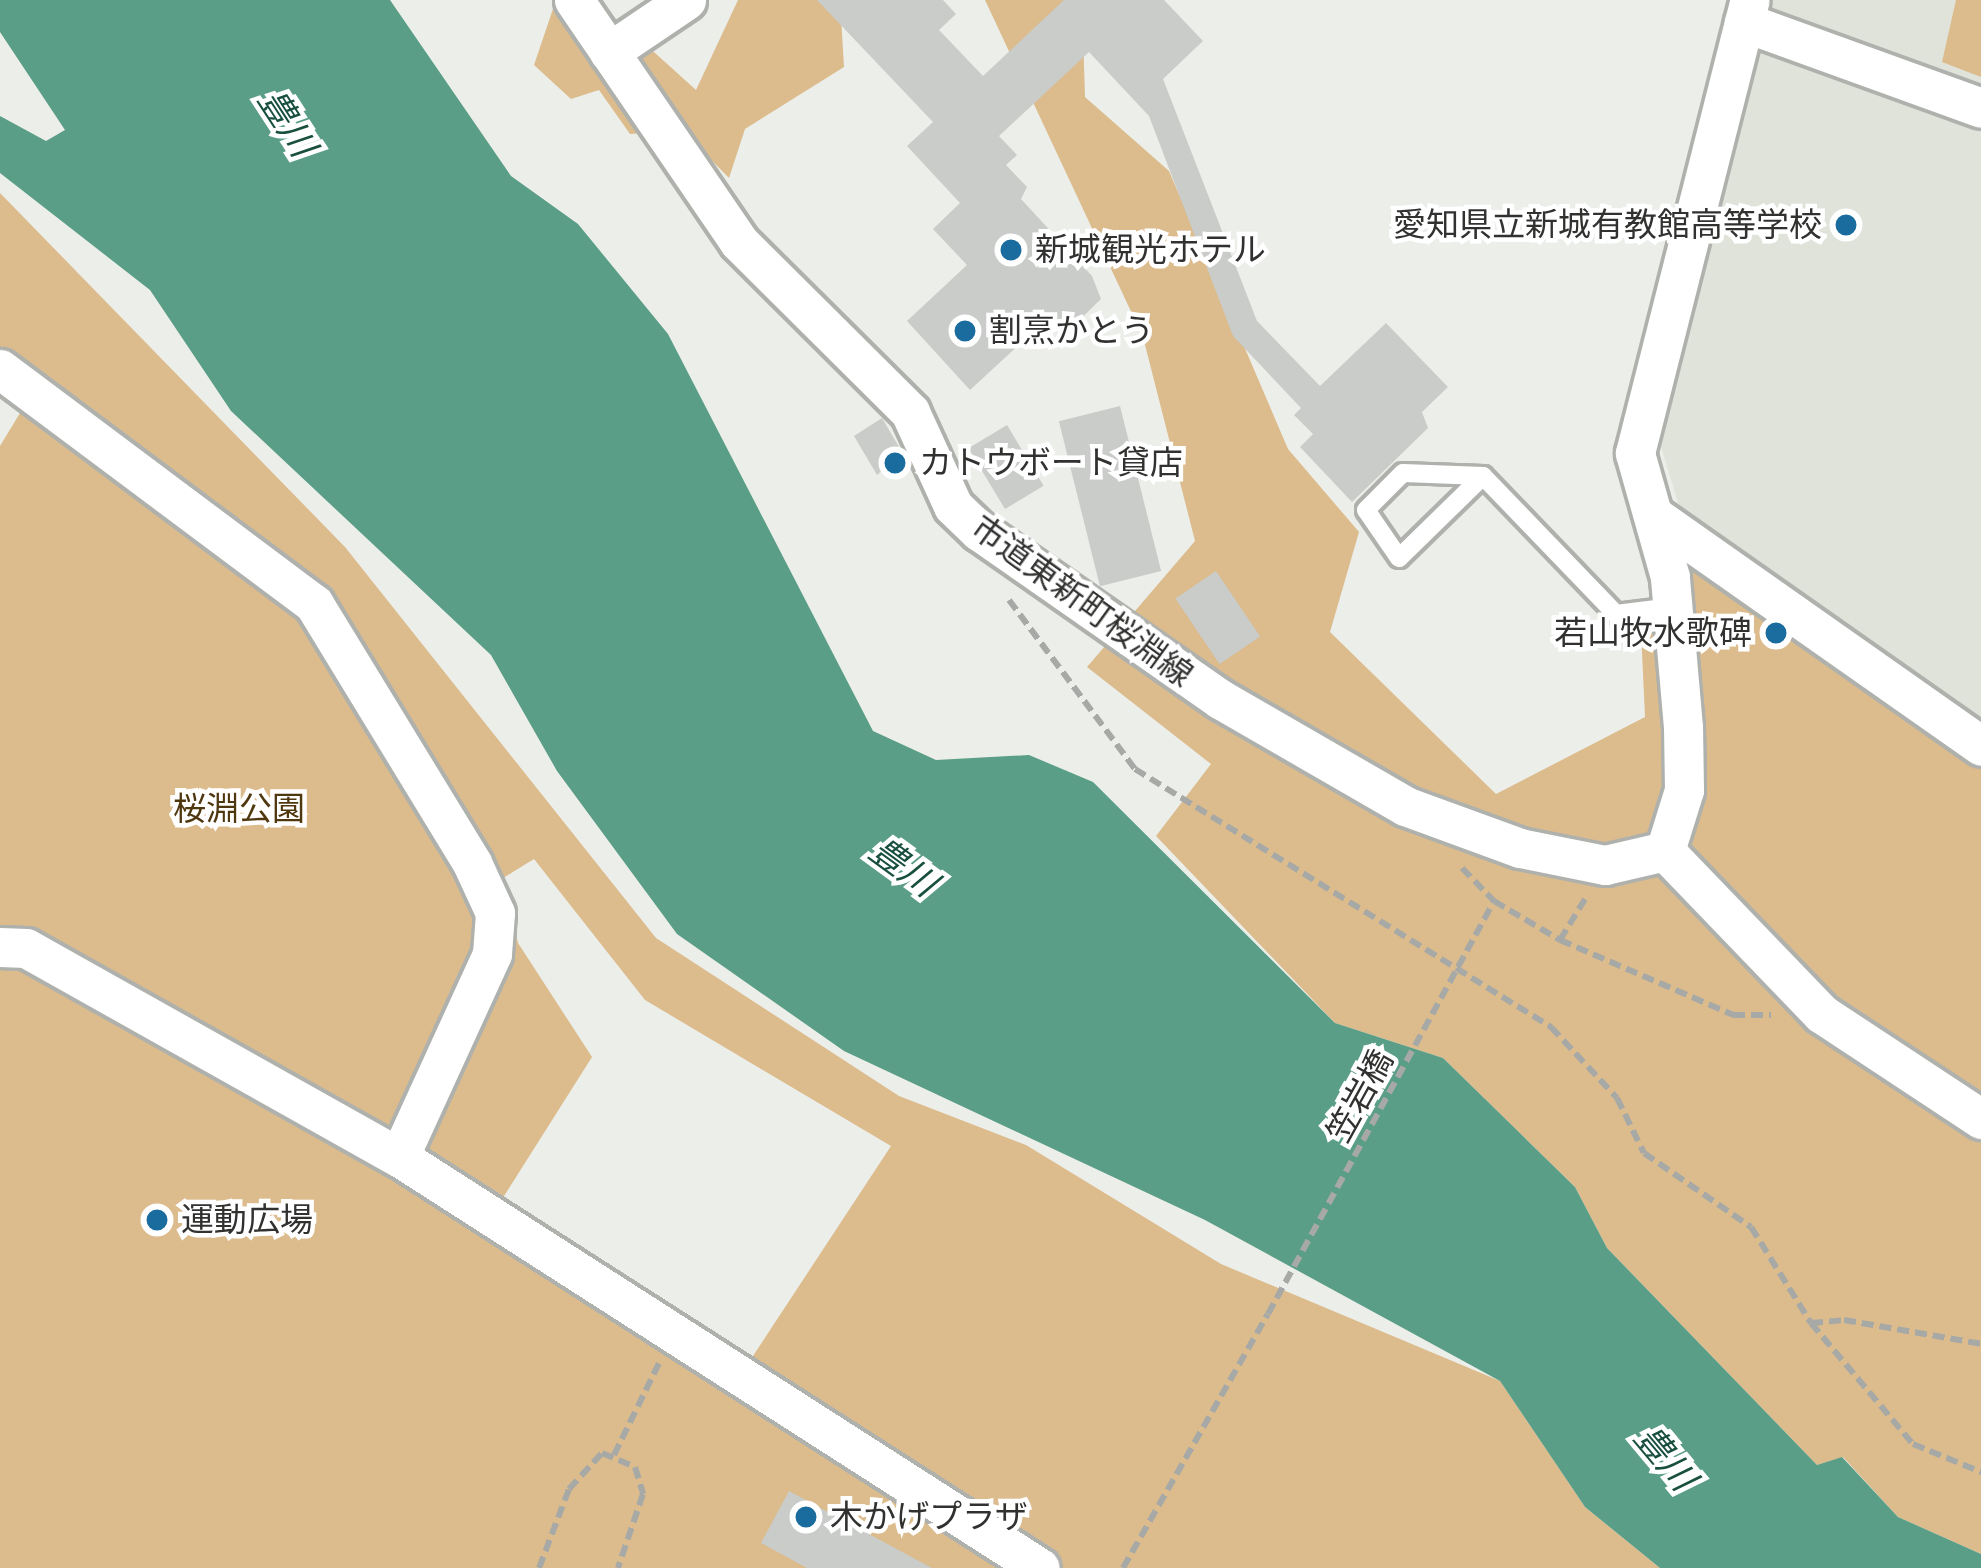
<!DOCTYPE html>
<html>
<head>
<meta charset="utf-8">
<style>
	body { margin:0 }
	#map { position:relative; width:1981px; height:1568px; overflow:hidden; background:#eceeea; font-family:"Titillium Web","Noto Sans JP",sans-serif }
	div>[style] { position:absolute }
	.built>* { inset:0; background:#dfe3d9 }
	.green>* { inset:0; background:#dcbb8c }
	.water>* { inset:0; background:#5b9e87 }
	.building>* { inset:0; background:#c9ccc9; transform-origin:0 0 }
	.path>* { height:6px; margin-top:-3px; transform-origin:0; background:repeating-linear-gradient(90deg,#a7a9a6 0 12px,transparent 0 18px) }
	.roads { filter:drop-shadow(3px 0 #afb1ad) drop-shadow(-3px 0 #afb1ad) drop-shadow(0 3px #afb1ad) drop-shadow(0 -3px #afb1ad) }
	.service>* { height:18px; margin:-9px; padding:0 9px; transform-origin:9px; border-radius:9px; background:#fff }
	.minor>* { height:39px; margin:-19.5px; padding:0 19.5px; transform-origin:19.5px; border-radius:19.5px; background:#fff }
	.path-bridge>* { height:6px; margin-top:-3px; transform-origin:0; background:repeating-linear-gradient(90deg,#a7a9a6 0 12px,transparent 0 18px) }
	.dots>* { width:33px; height:33px; translate:-50% -50%; box-sizing:border-box; border:6px solid #fff; border-radius:50% }
	span { translate:-50% -50%; white-space:nowrap; text-align:center; line-height:1.15; -webkit-text-stroke:9px #fff; paint-order:stroke }
	.poi-label { font-size:33px; color:#313230 }
	.right { translate:-100% -50%; text-align:right }
	.left { translate:0 -50%; text-align:left }
	.street-label { font-size:33px; color:#313230 }
	.park-label { font-size:33px; color:#4f370f }
	.water-label { font-size:36px; color:#184f3f; font-style:italic }
</style>
</head>
<body>
<div id="map">
	<div class="built">
		<i style="clip-path:polygon(1765px 0,1981px 0,1981px 729px,1685px 526px,1659px 440px)"></i>
	</div>
	<div class="green">
		<i style="clip-path:polygon(738px 0,840px 0,844px 67px,745px 129px,729px 178px,682px 130px,630px 134px,599px 90px,571px 99px,534px 65px,554px 6px,623px 24px,696px 90px)"></i>
		<i style="clip-path:polygon(985px 0,1082px 0,1085px 97px,1169px 171px,1288px 449px,1359px 532px,1330px 632px,1496px 794px,1645px 717px,1641px 631px,1673px 607px,1669px 534px,1981px 758px,1981px 1554px,1898px 1517px,1843px 1457px,1817px 1465px,1607px 1248px,1575px 1187px,1443px 1058px,1335px 1023px,1156px 836px,1211px 764px,1087px 667px,1195px 541px,1143px 337px)"></i>
		<i style="clip-path:polygon(1956px 0,1981px 0,1981px 77px,1942px 62px)"></i>
		<i style="clip-path:polygon(evenodd,0 193px,345px 547px,656px 938px,899px 1096px,1026px 1145px,1221px 1264px,1500px 1381px,1585px 1507px,1660px 1568px,0 1568px,0 446px,37px 385px,0 357px,0 193px,534px 859px,645px 1000px,891px 1146px,751px 1359px,759px 1366px,740px 1394px,378px 1162px,486px 951px,417px 1156px,504px 1196px,592px 1057px,518px 943px,503px 878px,534px 859px)"></i>
	</div>
	<div class="water">
		<i style="clip-path:polygon(0 0,390px 0,511px 176px,578px 224px,668px 334px,873px 731px,936px 760px,1029px 755px,1093px 782px,1335px 1023px,1443px 1058px,1575px 1187px,1607px 1248px,1817px 1465px,1842px 1457px,1898px 1517px,1981px 1554px,1981px 1568px,1660px 1568px,1585px 1507px,1500px 1381px,1205px 1220px,844px 1051px,677px 934px,557px 771px,491px 655px,231px 411px,150px 290px,0 173px,0 116px,46px 141px,65px 130px,0 32px)"></i>
	</div>
	<div class="building">
		<i style="clip-path:polygon(817px 0,943px 0,956px 14px,939px 30px,983px 76px,1064px 0,1164px 0,1203px 41px,1163px 79px,1257px 321px,1320px 386px,1386px 323px,1448px 387px,1422px 412px,1428px 428px,1352px 502px,1300px 447px,1313px 434px,1294px 415px,1301px 408px,1233px 336px,1149px 116px,1089px 52px,999px 136px,1017px 155px,1006px 165px,1027px 187px,1021px 199px,1092px 276px,1101px 299px,1065px 334px,1051px 319px,1036px 329px,970px 390px,907px 321px,967px 265px,933px 229px,960px 203px,907px 146px,933px 122px)"></i>
		<i style="left:1120px;top:406px;width:170px;height:63px;rotate:76deg"></i>
		<i style="clip-path:polygon(882px 418px,902px 452px,877px 475px,854px 436px)"></i>
		<i style="left:1007px;top:425px;width:71px;height:45px;rotate:59deg"></i>
		<i style="left:1216px;top:571px;width:79px;height:49px;rotate:56deg"></i>
		<i style="clip-path:polygon(789px 1491px,932px 1568px,807px 1568px,761px 1543px)"></i>
	</div>
	<div class="path">
		<i style="left:1009px;top:600px;width:211px;rotate:53.3deg"></i>
		<i style="left:1135px;top:769px;width:490px;rotate:31.8deg"></i>
		<i style="left:1551px;top:1027px;width:97px;rotate:47.1deg"></i>
		<i style="left:1617px;top:1098px;width:61px;rotate:63.9deg"></i>
		<i style="left:1644px;top:1153px;width:130px;rotate:34.7deg"></i>
		<i style="left:1751px;top:1227px;width:113px;rotate:58deg"></i>
		<i style="left:1811px;top:1323px;width:33px;rotate:-5deg"></i>
		<i style="left:1844px;top:1320px;width:139px;rotate:9.9deg"></i>
		<i style="left:1462px;top:868px;width:46px;rotate:45.9deg"></i>
		<i style="left:1494px;top:901px;width:77px;rotate:30.6deg"></i>
		<i style="left:1585px;top:899px;width:48px;rotate:121.4deg"></i>
		<i style="left:1560px;top:940px;width:189px;rotate:23.4deg"></i>
		<i style="left:1733px;top:1015px;width:38px"></i>
		<i style="left:1811px;top:1323px;width:158px;rotate:49.9deg"></i>
		<i style="left:1913px;top:1444px;width:74px;rotate:22.4deg"></i>
		<i style="left:614px;top:1455px;width:102px;rotate:-63.9deg"></i>
		<i style="left:539px;top:1568px;width:85px;rotate:-69.2deg"></i>
		<i style="left:569px;top:1489px;width:49px;rotate:-47.5deg"></i>
		<i style="left:602px;top:1453px;width:36px;rotate:23deg"></i>
		<i style="left:635px;top:1467px;width:28px;rotate:73deg"></i>
		<i style="left:643px;top:1494px;width:78px;rotate:108.7deg"></i>
		<i style="left:1123px;top:1568px;width:292px;rotate:-60.3deg"></i>
	</div>
	<div class="roads">
		<div class="service">
			<i style="left:1483px;top:476px;width:117px;rotate:135.7deg"></i>
			<i style="left:1399px;top:558px;width:58px;rotate:-124.5deg"></i>
			<i style="left:1366px;top:510px;width:52px;rotate:-45deg"></i>
			<i style="left:1403px;top:473px;width:80px;rotate:2.1deg"></i>
			<i style="left:1483px;top:476px;width:192px;rotate:46.1deg"></i>
			<i style="left:1616px;top:614px;width:57px;rotate:-7deg"></i>
		</div>
		<div class="minor">
			<i style="left:574px;top:0;width:293px;rotate:55.7deg"></i>
			<i style="left:739px;top:242px;width:241px;rotate:44.8deg"></i>
			<i style="left:910px;top:412px;width:103px;rotate:65.4deg"></i>
			<i style="left:953px;top:506px;width:36px;rotate:44deg"></i>
			<i style="left:979px;top:531px;width:294px;rotate:34.9deg"></i>
			<i style="left:1220px;top:699px;width:214px;rotate:30deg"></i>
			<i style="left:1405px;top:806px;width:122px;rotate:20.1deg"></i>
			<i style="left:1520px;top:848px;width:87px;rotate:11.3deg"></i>
			<i style="left:1605px;top:865px;width:62px;rotate:-13.1deg"></i>
			<i style="left:1744px;top:22px;width:252px;rotate:19.9deg"></i>
			<i style="left:609px;top:52px;width:93px;rotate:-34deg"></i>
			<i style="left:0;top:369px;width:392px;rotate:36.8deg"></i>
			<i style="left:314px;top:604px;width:303px;rotate:58.6deg"></i>
			<i style="left:472px;top:863px;width:55px;rotate:65.3deg"></i>
			<i style="left:495px;top:913px;width:41px;rotate:94.2deg"></i>
			<i style="left:492px;top:954px;width:223px;rotate:114.6deg"></i>
			<i style="left:1657px;top:518px;width:396px;rotate:35.1deg"></i>
			<i style="left:1665px;top:851px;width:64px;rotate:-72.7deg"></i>
			<i style="left:1684px;top:790px;width:63px;rotate:-90.9deg"></i>
			<i style="left:1683px;top:727px;width:151px;rotate:-95deg"></i>
			<i style="left:1670px;top:577px;width:129px;rotate:-105.8deg"></i>
			<i style="left:1635px;top:453px;width:467px;rotate:-75.8deg"></i>
			<i style="left:1665px;top:851px;width:226px;rotate:46.1deg"></i>
			<i style="left:1822px;top:1014px;width:191px;rotate:33.4deg"></i>
			<i style="left:0;top:947px;width:26px;rotate:2deg"></i>
			<i style="left:26px;top:948px;width:428px;rotate:29.3deg"></i>
			<i style="left:399px;top:1157px;width:761px;rotate:32.67deg"></i>
		</div>
	</div>
	<div class="path-bridge">
		<i style="left:1268px;top:1314px;width:471px;rotate:-61.3deg"></i>
	</div>
	<div class="dots">
		<i style="left:1846px;top:225px;background:#196c9d"></i>
		<i style="left:1011px;top:250px;background:#196c9d"></i>
		<i style="left:965px;top:331px;background:#196c9d"></i>
		<i style="left:895px;top:463px;background:#196c9d"></i>
		<i style="left:1776px;top:633px;background:#196c9d"></i>
		<i style="left:157px;top:1220px;background:#196c9d"></i>
		<i style="left:806px;top:1517px;background:#196c9d"></i>
	</div>
	<div class="poi-label">
		<span class="right" style="left:1822px;top:225px">愛知県立新城有教館高等学校</span>
		<span class="left" style="left:1035px;top:250px">新城観光ホテル</span>
		<span class="left" style="left:989px;top:331px">割烹かとう</span>
		<span class="left" style="left:919px;top:463px">カトウボート貸店</span>
		<span class="right" style="left:1752px;top:633px">若山牧水歌碑</span>
		<span class="left" style="left:181px;top:1220px">運動広場</span>
		<span class="left" style="left:830px;top:1517px">木かげプラザ</span>
	</div>
	<div class="street-label">
		<span style="left:1082px;top:601px;rotate:36deg">市道東新町桜淵線</span>
		<span style="left:1360px;top:1096px;rotate:-61deg">笠岩橋</span>
	</div>
	<div class="park-label">
		<span style="left:239px;top:809px">桜淵公園</span>
	</div>
	<div class="water-label">
		<span style="left:288px;top:122px;rotate:57deg">豊川</span>
		<span style="left:904px;top:866px;rotate:36deg">豊川</span>
		<span style="left:1666px;top:1457px;rotate:50deg">豊川</span>
	</div>
</div>
</body>
</html>
